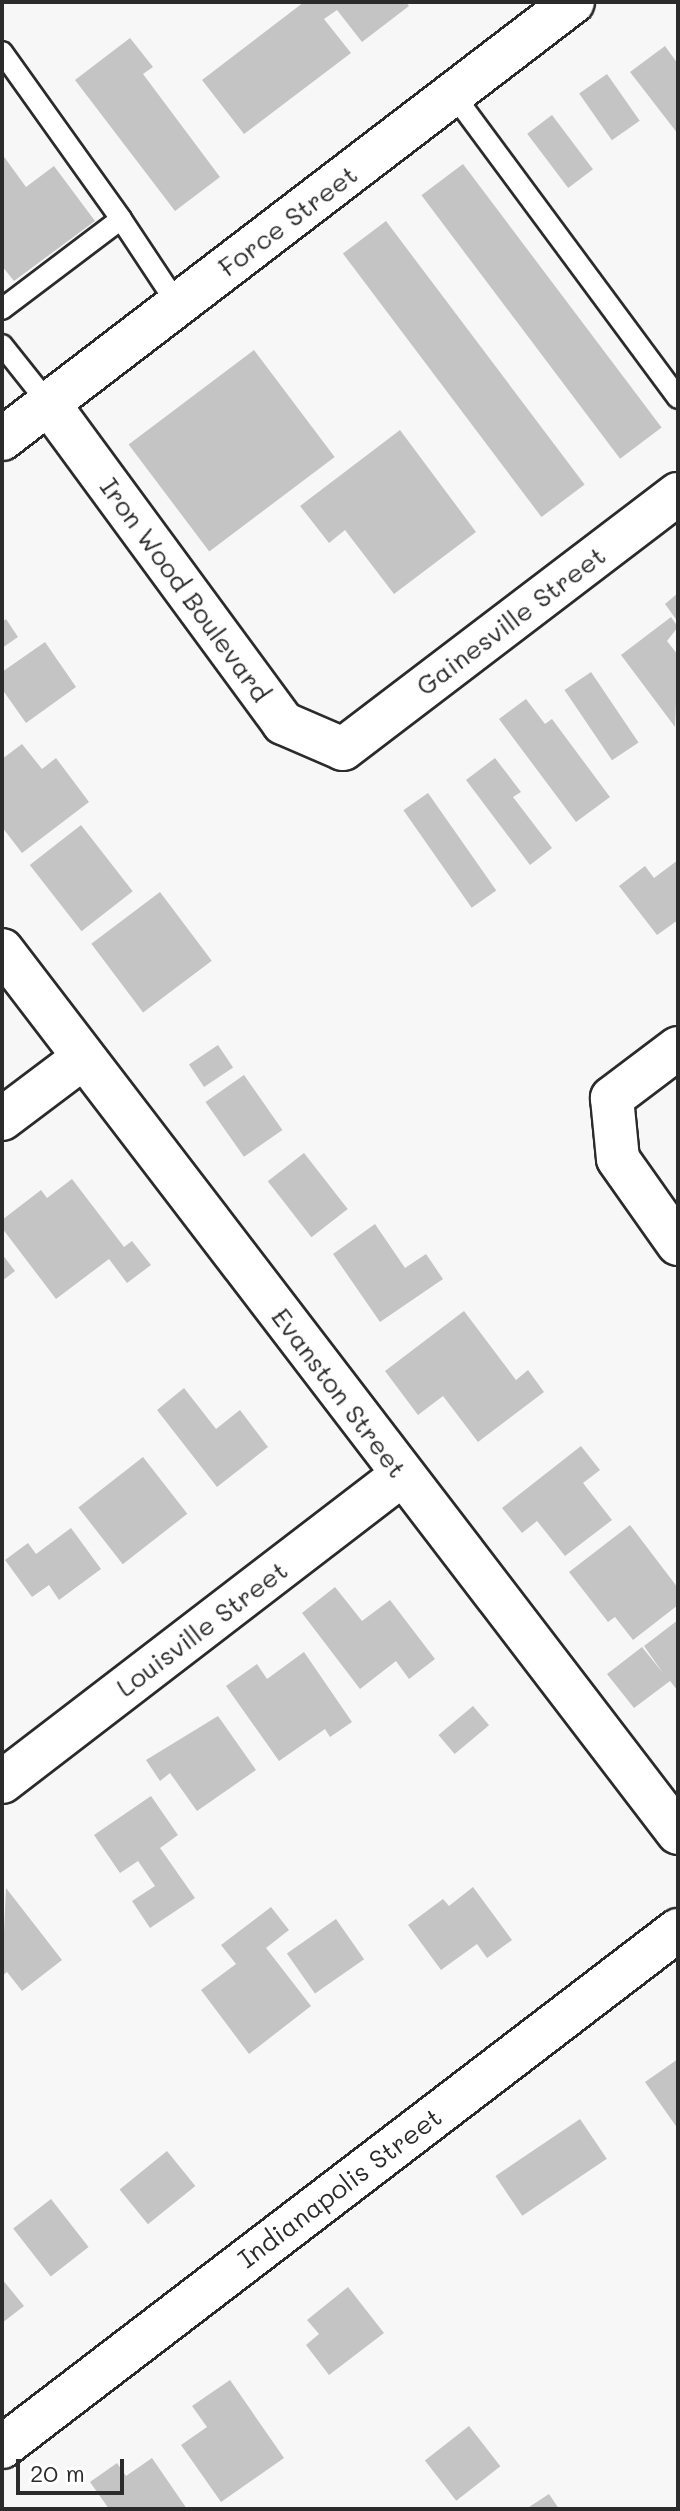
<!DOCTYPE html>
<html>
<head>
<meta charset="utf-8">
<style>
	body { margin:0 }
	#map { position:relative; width:680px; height:2511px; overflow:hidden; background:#f7f7f7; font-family:Mali,sans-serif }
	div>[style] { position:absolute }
	.building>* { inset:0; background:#c4c4c4; transform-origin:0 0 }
	.roads { filter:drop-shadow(2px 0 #2b2b2b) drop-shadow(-2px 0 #2b2b2b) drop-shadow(0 2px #2b2b2b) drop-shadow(0 -2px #2b2b2b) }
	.lane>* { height:20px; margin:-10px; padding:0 10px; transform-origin:10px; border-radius:10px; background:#fff }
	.street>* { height:42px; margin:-21px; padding:0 21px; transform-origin:21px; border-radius:21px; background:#fff }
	span { translate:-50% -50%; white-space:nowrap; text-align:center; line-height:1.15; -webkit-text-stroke:6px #fff; paint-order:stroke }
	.street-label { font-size:26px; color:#2b2b2b }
	.frame { position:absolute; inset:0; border:4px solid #2b2b2b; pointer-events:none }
	.scale { position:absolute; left:16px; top:2459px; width:108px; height:36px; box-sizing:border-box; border:4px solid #2b2b2b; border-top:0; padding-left:10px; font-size:24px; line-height:28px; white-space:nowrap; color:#2b2b2b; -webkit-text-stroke:6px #fff; paint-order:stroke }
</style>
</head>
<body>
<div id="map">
	<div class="building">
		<i style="clip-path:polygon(304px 2px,406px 2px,409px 6px,362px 42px,337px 10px,324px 19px,351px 53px,244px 134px,202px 80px)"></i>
		<i style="clip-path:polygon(130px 38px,153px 67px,143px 74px,220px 177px,175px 211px,75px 80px)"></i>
		<i style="clip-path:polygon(665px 46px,678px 64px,678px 134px,630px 72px)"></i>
		<i style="left:607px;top:74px;width:57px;height:34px;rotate:55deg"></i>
		<i style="left:552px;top:115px;width:68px;height:31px;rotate:53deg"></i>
		<i style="clip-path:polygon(2px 154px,26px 187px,54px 166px,95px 221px,14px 281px,2px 266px)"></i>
		<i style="left:463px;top:164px;width:330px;height:52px;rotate:53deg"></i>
		<i style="left:386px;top:221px;width:330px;height:54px;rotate:53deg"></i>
		<i style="left:254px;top:350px;width:134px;height:157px;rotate:53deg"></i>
		<i style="clip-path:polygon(400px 430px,476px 532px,394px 594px,345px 530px,329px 543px,300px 506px)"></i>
		<i style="clip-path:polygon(678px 593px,678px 622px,665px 604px)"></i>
		<i style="clip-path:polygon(671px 617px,678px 627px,667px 641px,678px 655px,675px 727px,621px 655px)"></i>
		<i style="clip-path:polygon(6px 619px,18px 637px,2px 648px,2px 622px)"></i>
		<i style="clip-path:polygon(45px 642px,76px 687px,26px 723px,2px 689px,2px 672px)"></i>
		<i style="left:591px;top:672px;width:85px;height:32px;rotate:56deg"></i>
		<i style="clip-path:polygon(526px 699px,545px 724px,552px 719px,610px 797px,576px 822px,499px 719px)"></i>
		<i style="clip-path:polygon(22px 744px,42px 769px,56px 758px,89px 802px,22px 853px,2px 827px,2px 759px)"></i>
		<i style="clip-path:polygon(495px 758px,521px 792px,513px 797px,552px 848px,530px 865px,466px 780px)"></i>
		<i style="left:428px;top:793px;width:119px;height:30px;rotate:55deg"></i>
		<i style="left:81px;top:825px;width:84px;height:65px;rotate:52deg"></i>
		<i style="clip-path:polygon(678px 860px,678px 920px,657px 935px,619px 886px,645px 866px,654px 878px)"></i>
		<i style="left:160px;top:892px;width:86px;height:86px;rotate:53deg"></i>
		<i style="left:218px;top:1045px;width:27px;height:35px;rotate:56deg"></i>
		<i style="left:244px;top:1075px;width:67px;height:47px;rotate:55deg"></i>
		<i style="left:304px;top:1153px;width:71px;height:46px;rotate:52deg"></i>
		<i style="clip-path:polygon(72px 1179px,124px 1247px,132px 1241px,151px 1265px,127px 1283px,109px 1259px,56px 1299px,2px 1228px,2px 1220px,41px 1190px,47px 1198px)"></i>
		<i style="clip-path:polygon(375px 1224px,405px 1268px,426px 1254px,443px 1279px,380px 1322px,333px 1254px)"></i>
		<i style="clip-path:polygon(2px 1254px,15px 1271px,2px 1281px)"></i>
		<i style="clip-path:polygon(464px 1311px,516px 1380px,528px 1370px,544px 1392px,478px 1442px,443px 1396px,418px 1415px,385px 1371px)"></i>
		<i style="clip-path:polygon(184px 1388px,216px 1429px,240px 1410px,268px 1447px,217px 1487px,157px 1410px)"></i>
		<i style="clip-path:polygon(581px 1446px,600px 1470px,583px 1483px,612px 1520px,565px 1556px,537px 1521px,522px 1533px,502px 1508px)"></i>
		<i style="left:143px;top:1457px;width:72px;height:82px;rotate:52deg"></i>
		<i style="clip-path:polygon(630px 1525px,678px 1588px,678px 1605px,633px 1640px,615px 1617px,608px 1622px,569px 1572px)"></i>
		<i style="clip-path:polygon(71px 1528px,101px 1569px,59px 1600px,49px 1585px,32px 1597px,5px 1560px,28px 1543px,36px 1554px)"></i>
		<i style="clip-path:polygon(335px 1587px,362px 1621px,390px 1600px,435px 1659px,409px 1679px,396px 1661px,360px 1689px,302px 1613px)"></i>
		<i style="clip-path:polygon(678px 1620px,678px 1691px,670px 1681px,634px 1708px,607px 1674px,642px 1647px,663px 1673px,644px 1646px)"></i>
		<i style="clip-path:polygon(304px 1652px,352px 1722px,330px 1737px,325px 1729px,279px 1761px,226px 1686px,257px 1664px,267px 1679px)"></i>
		<i style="left:473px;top:1706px;width:25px;height:45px;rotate:50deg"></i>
		<i style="clip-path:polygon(218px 1716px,256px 1770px,197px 1811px,170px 1773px,160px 1781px,146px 1760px)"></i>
		<i style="clip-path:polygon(151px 1796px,178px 1835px,160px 1848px,195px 1898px,150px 1928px,132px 1901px,155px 1886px,138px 1861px,120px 1873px,94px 1835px)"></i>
		<i style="clip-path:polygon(473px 1887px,512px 1940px,487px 1958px,477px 1944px,441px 1970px,408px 1925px,443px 1899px,449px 1906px)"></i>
		<i style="clip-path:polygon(6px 1888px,62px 1960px,22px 1991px,7px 1972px,2px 1976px)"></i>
		<i style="clip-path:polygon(271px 1907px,289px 1930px,266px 1948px,311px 2006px,249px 2054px,201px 1990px,236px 1964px,221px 1945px)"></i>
		<i style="left:336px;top:1919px;width:49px;height:60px;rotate:55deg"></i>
		<i style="clip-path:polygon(678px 2059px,678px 2129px,645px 2082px)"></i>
		<i style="left:580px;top:2119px;width:48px;height:102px;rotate:56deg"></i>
		<i style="left:167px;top:2151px;width:45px;height:61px;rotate:51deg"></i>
		<i style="left:51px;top:2199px;width:61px;height:48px;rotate:52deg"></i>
		<i style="clip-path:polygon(2px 2279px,24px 2306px,2px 2323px)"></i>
		<i style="clip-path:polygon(348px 2287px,384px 2333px,329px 2375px,306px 2345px,319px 2334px,307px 2320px)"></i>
		<i style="clip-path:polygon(230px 2380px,284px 2458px,221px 2502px,181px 2445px,207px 2427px,192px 2406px)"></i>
		<i style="left:469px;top:2426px;width:51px;height:56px;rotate:52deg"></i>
		<i style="clip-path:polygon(152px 2458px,187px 2509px,109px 2509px,90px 2482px,117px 2463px,126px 2476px)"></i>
		<i style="clip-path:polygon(549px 2494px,559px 2509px,526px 2509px)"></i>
	</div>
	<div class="roads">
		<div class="lane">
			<i style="left:2px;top:52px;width:205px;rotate:54.5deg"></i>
			<i style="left:121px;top:219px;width:149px;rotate:142.9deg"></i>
			<i style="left:453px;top:94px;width:378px;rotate:53.5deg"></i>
			<i style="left:121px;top:219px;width:103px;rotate:56.5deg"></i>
			<i style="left:2px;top:345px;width:75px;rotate:51.5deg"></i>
		</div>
		<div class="street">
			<i style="left:49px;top:404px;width:396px;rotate:53.7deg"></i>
			<i style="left:283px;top:723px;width:65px;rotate:23.4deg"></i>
			<i style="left:343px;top:749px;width:421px;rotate:-37.3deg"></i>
			<i style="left:2px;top:439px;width:719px;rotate:-37.43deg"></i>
			<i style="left:2px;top:950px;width:1112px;rotate:52.56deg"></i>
			<i style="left:678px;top:1048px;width:83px;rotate:142.9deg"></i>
			<i style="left:612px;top:1098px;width:61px;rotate:84.4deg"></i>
			<i style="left:618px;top:1159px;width:104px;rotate:54.8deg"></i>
			<i style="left:2px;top:1119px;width:101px;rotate:-37deg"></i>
			<i style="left:2px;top:1782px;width:504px;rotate:-37.51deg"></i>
			<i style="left:2px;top:2447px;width:851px;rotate:-37.41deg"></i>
		</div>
	</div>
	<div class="street-label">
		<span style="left:288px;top:221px;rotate:-37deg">Force Street</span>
		<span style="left:185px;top:590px;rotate:54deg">Iron Wood Boulevard</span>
		<span style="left:511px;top:621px;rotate:-37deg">Gainesville Street</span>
		<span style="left:339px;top:1393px;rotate:53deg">Evanston Street</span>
		<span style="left:202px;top:1629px;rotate:-37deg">Louisville Street</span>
		<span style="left:340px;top:2188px;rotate:-37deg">Indianapolis Street</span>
	</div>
	<div class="frame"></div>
	<div class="scale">20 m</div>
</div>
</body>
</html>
